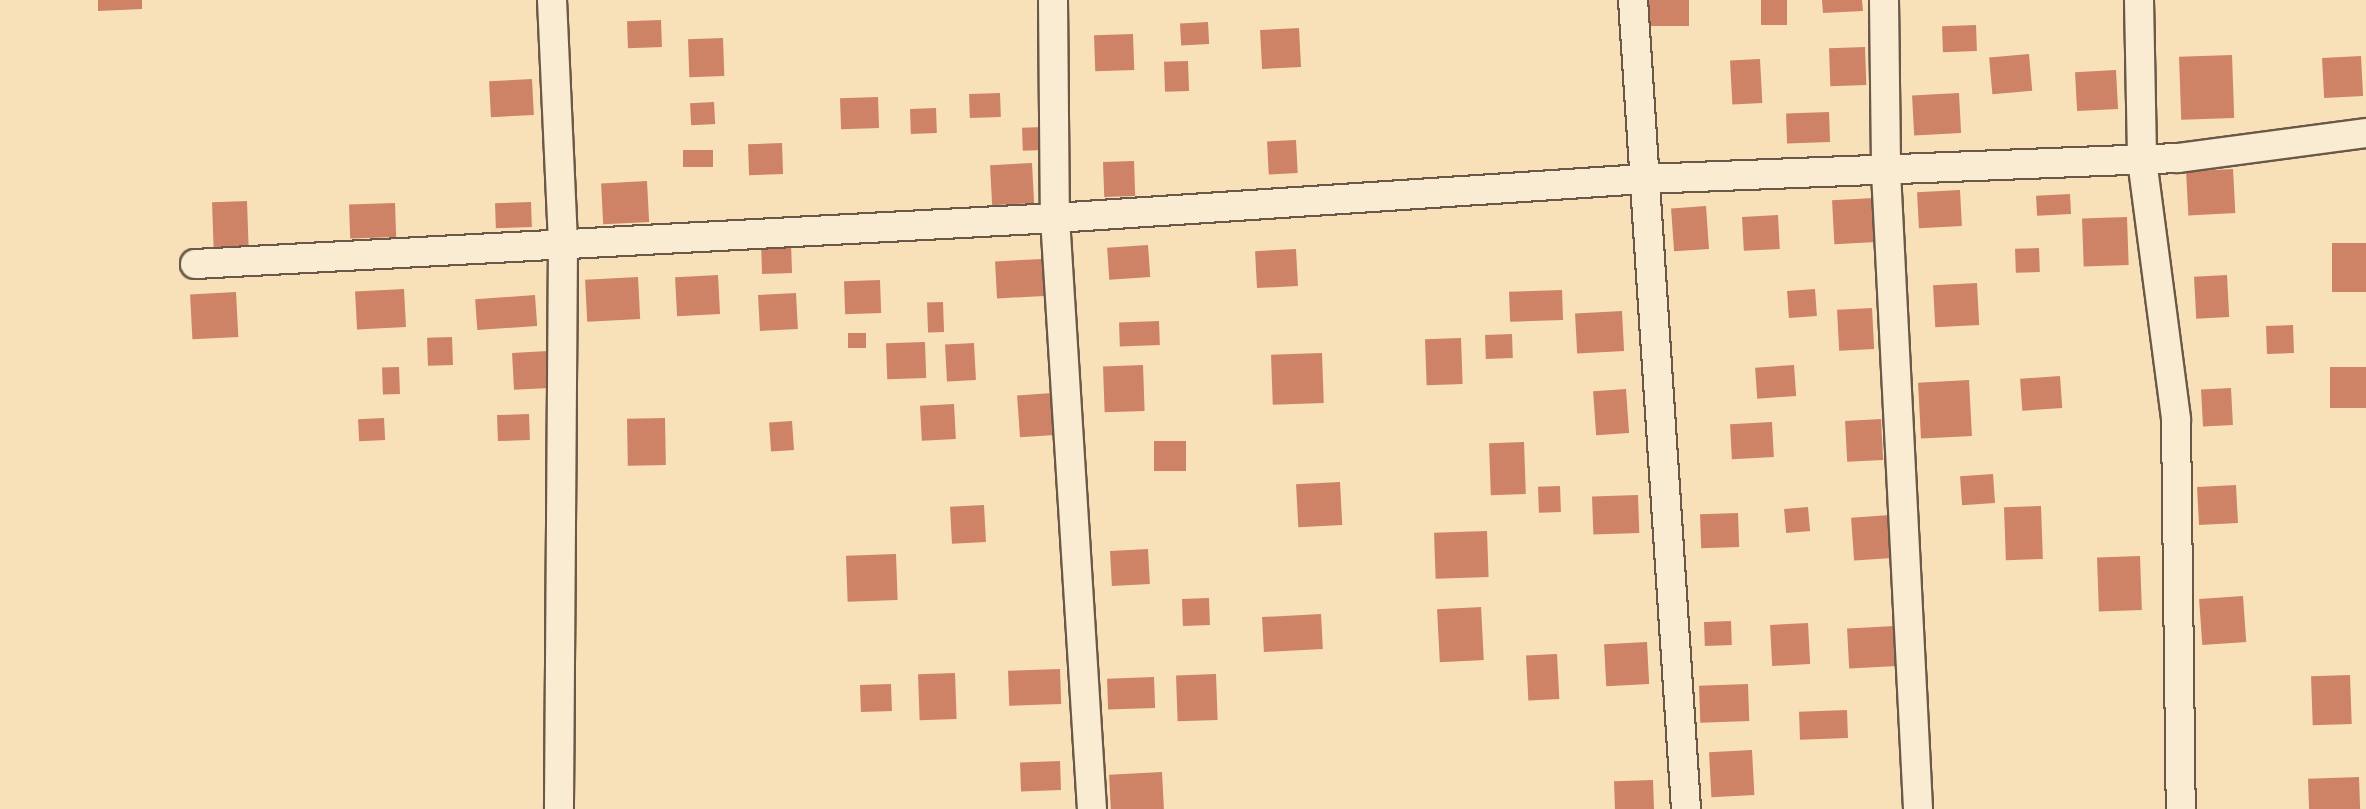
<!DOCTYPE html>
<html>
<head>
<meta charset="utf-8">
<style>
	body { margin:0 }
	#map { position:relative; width:2366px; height:809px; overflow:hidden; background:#f8e1b9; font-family:"IM FELL Great Primer",serif }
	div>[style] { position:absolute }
	.building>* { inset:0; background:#ce8366; transform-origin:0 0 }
	.roads { filter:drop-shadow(2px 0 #6c5849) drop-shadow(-2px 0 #6c5849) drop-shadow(0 2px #6c5849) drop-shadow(0 -2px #6c5849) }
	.minor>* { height:28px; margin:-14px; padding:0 14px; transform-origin:14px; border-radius:14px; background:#faecd2 }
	span { translate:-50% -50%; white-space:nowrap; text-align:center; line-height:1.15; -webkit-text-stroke:6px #faecd2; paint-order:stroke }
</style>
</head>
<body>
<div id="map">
	<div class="building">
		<i style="clip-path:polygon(98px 0,142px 0,142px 9px,98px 11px)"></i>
		<i style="left:1648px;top:0;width:41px;height:26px"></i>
		<i style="left:1761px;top:0;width:26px;height:25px"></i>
		<i style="clip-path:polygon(1822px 0,1862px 0,1863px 11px,1823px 13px)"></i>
		<i style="left:661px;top:20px;width:27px;height:34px;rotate:88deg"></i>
		<i style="left:1208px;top:22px;width:22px;height:28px;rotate:87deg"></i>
		<i style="left:1976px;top:25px;width:26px;height:34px;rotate:88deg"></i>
		<i style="left:1299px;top:28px;width:39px;height:39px;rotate:87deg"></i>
		<i style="left:1133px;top:34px;width:36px;height:39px;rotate:88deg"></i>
		<i style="left:723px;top:38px;width:38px;height:35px;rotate:88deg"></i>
		<i style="left:1865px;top:47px;width:38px;height:36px;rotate:88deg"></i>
		<i style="left:2029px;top:54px;width:37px;height:40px;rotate:85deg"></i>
		<i style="left:2232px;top:55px;width:63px;height:53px;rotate:88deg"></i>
		<i style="left:2361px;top:56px;width:40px;height:39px;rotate:87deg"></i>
		<i style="left:1760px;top:59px;width:44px;height:30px;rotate:87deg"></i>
		<i style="left:1188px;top:61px;width:30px;height:24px;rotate:88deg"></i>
		<i style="left:2116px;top:70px;width:39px;height:41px;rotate:87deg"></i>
		<i style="left:532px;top:79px;width:36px;height:43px;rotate:87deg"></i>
		<i style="left:1000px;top:93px;width:24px;height:31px;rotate:88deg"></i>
		<i style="left:1959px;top:93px;width:40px;height:47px;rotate:87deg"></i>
		<i style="left:878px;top:97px;width:31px;height:38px;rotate:88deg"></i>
		<i style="left:714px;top:102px;width:22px;height:24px;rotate:87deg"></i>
		<i style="left:936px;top:108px;width:25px;height:26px;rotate:88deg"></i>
		<i style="left:1829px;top:112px;width:30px;height:43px;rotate:88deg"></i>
		<i style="left:1043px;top:127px;width:23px;height:21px;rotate:88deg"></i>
		<i style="left:1296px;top:140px;width:33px;height:29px;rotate:87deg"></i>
		<i style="left:782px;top:143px;width:31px;height:34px;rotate:88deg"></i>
		<i style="left:713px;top:150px;width:17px;height:30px;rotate:90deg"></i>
		<i style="left:1134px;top:161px;width:35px;height:31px;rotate:88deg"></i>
		<i style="left:1032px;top:163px;width:40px;height:42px;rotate:87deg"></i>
		<i style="left:2233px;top:169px;width:44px;height:47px;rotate:87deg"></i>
		<i style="left:647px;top:181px;width:41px;height:46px;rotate:87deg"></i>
		<i style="left:1960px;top:190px;width:36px;height:43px;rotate:87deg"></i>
		<i style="left:2070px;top:194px;width:20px;height:34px;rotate:87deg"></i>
		<i style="left:1874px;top:198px;width:44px;height:42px;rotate:87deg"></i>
		<i style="left:247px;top:201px;width:48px;height:35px;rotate:88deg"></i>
		<i style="left:531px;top:202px;width:25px;height:36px;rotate:88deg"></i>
		<i style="left:395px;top:203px;width:34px;height:46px;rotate:88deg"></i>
		<i style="left:1706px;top:206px;width:43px;height:35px;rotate:86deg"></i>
		<i style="left:1778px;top:215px;width:34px;height:36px;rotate:87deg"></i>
		<i style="left:2127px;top:217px;width:48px;height:45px;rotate:88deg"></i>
		<i style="left:791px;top:243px;width:30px;height:30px;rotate:88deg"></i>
		<i style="left:2366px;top:243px;width:49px;height:34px;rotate:90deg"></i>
		<i style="left:1148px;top:245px;width:32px;height:41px;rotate:86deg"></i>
		<i style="left:2039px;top:248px;width:24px;height:24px;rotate:88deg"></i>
		<i style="left:1296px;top:249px;width:37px;height:41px;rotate:87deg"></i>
		<i style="left:1042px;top:259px;width:37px;height:47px;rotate:87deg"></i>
		<i style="left:718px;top:275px;width:39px;height:43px;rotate:87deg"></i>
		<i style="left:2227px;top:275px;width:42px;height:33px;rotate:87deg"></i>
		<i style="left:638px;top:277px;width:42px;height:53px;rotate:87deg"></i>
		<i style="left:880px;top:280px;width:33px;height:36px;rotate:88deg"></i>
		<i style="left:1977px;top:283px;width:42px;height:44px;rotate:87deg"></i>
		<i style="left:404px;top:289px;width:38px;height:49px;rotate:87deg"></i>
		<i style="left:1815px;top:289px;width:27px;height:28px;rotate:86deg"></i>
		<i style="left:1562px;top:290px;width:30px;height:53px;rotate:88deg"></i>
		<i style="left:236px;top:292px;width:45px;height:46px;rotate:87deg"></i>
		<i style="left:796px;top:293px;width:36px;height:38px;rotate:87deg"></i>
		<i style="left:535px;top:295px;width:31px;height:60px;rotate:86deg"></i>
		<i style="left:943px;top:302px;width:30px;height:16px;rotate:88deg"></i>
		<i style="left:1872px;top:308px;width:41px;height:35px;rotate:87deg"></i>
		<i style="left:1622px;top:311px;width:40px;height:47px;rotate:87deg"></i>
		<i style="left:1159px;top:321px;width:24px;height:40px;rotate:88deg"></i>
		<i style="left:2293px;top:325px;width:28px;height:27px;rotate:88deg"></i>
		<i style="left:866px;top:333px;width:15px;height:18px;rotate:90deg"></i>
		<i style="left:1512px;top:334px;width:24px;height:27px;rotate:88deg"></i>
		<i style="left:452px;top:337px;width:28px;height:25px;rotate:88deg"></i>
		<i style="left:1461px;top:338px;width:46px;height:36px;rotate:88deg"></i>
		<i style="left:925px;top:342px;width:36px;height:39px;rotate:88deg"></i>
		<i style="left:974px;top:343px;width:37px;height:29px;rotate:87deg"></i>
		<i style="left:548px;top:351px;width:37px;height:36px;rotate:87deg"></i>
		<i style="left:1322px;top:353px;width:50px;height:51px;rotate:88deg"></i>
		<i style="left:1143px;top:365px;width:46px;height:40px;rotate:88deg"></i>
		<i style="left:1794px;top:365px;width:31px;height:39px;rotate:86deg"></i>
		<i style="left:399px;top:367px;width:27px;height:17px;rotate:88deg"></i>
		<i style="left:2366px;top:367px;width:41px;height:36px;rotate:90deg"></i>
		<i style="left:2060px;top:376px;width:32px;height:40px;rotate:86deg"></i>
		<i style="left:1969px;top:380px;width:56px;height:51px;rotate:87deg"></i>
		<i style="left:2231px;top:388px;width:37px;height:30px;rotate:87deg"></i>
		<i style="left:1626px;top:389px;width:44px;height:33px;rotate:86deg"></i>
		<i style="left:1052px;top:393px;width:42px;height:35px;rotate:86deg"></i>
		<i style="left:954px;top:404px;width:35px;height:34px;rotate:87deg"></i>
		<i style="left:529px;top:414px;width:26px;height:32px;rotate:88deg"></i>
		<i style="left:384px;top:418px;width:22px;height:26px;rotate:87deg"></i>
		<i style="left:665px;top:418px;width:47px;height:38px;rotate:89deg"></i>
		<i style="left:1881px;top:419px;width:41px;height:36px;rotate:87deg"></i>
		<i style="left:792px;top:421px;width:29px;height:23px;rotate:86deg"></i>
		<i style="left:1772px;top:422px;width:35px;height:42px;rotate:87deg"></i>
		<i style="left:1186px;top:441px;width:30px;height:32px;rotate:90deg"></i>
		<i style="left:1524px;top:442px;width:52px;height:35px;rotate:88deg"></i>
		<i style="left:1993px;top:474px;width:29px;height:33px;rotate:86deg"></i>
		<i style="left:1340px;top:482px;width:43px;height:44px;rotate:87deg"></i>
		<i style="left:2236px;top:485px;width:38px;height:39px;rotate:87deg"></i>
		<i style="left:1560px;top:486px;width:26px;height:22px;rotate:88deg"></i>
		<i style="left:1638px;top:495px;width:38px;height:46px;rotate:88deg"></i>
		<i style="left:984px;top:505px;width:37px;height:34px;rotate:87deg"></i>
		<i style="left:2041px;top:506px;width:53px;height:37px;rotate:88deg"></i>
		<i style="left:1808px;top:507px;width:24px;height:24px;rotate:85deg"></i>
		<i style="left:1738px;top:513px;width:34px;height:38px;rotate:88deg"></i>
		<i style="left:1890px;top:515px;width:43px;height:39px;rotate:86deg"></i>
		<i style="left:1487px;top:531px;width:46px;height:53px;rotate:88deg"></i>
		<i style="left:1148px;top:549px;width:35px;height:38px;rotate:87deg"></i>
		<i style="left:896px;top:554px;width:46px;height:50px;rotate:88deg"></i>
		<i style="left:2140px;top:556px;width:54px;height:43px;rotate:88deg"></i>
		<i style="left:2243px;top:596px;width:46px;height:44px;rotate:86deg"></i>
		<i style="left:1209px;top:598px;width:27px;height:27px;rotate:88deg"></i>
		<i style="left:1481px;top:607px;width:53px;height:44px;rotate:87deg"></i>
		<i style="left:1321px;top:614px;width:35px;height:59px;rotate:87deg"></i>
		<i style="left:1731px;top:621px;width:24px;height:27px;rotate:88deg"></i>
		<i style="left:1808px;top:623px;width:41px;height:38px;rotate:87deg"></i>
		<i style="left:1895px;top:626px;width:40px;height:48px;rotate:87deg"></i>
		<i style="left:1647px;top:642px;width:42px;height:43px;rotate:87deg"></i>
		<i style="left:1557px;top:654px;width:45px;height:31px;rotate:87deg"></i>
		<i style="left:1060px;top:669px;width:35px;height:52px;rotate:88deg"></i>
		<i style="left:955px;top:673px;width:46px;height:37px;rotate:88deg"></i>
		<i style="left:1216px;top:674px;width:46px;height:40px;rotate:88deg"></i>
		<i style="left:2350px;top:675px;width:49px;height:39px;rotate:88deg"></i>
		<i style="left:1154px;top:677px;width:31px;height:47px;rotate:88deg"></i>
		<i style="left:891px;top:684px;width:27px;height:31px;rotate:88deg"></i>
		<i style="left:1748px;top:684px;width:37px;height:49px;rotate:88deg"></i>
		<i style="left:1847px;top:710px;width:28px;height:48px;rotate:88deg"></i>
		<i style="left:1752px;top:750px;width:45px;height:43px;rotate:87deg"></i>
		<i style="left:1060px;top:761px;width:29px;height:40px;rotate:88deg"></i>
		<i style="left:1162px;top:772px;width:37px;height:53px;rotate:87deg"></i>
		<i style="left:2359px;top:777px;width:32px;height:51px;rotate:88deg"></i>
		<i style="left:1653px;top:780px;width:29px;height:39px;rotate:88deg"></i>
	</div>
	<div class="roads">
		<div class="minor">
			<i style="left:552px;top:0;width:244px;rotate:87.4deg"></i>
			<i style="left:563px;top:244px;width:565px;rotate:90.41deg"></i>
			<i style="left:1053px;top:0;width:218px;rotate:89.5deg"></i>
			<i style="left:1055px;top:218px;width:592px;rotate:86.42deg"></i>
			<i style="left:1633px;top:0;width:811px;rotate:86.25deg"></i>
			<i style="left:1884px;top:0;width:172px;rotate:89.3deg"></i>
			<i style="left:1886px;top:172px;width:638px;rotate:87.12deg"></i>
			<i style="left:2139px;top:0;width:160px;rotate:88.9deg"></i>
			<i style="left:2142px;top:160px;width:262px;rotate:82.5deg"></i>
			<i style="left:2176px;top:420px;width:389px;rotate:89.3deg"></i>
			<i style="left:195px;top:264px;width:861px;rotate:-3.06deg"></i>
			<i style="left:1055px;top:218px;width:590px;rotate:-3.79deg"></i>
			<i style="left:1644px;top:179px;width:534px;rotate:-2.25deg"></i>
			<i style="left:2178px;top:158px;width:190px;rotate:-7.6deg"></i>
		</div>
	</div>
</div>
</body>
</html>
